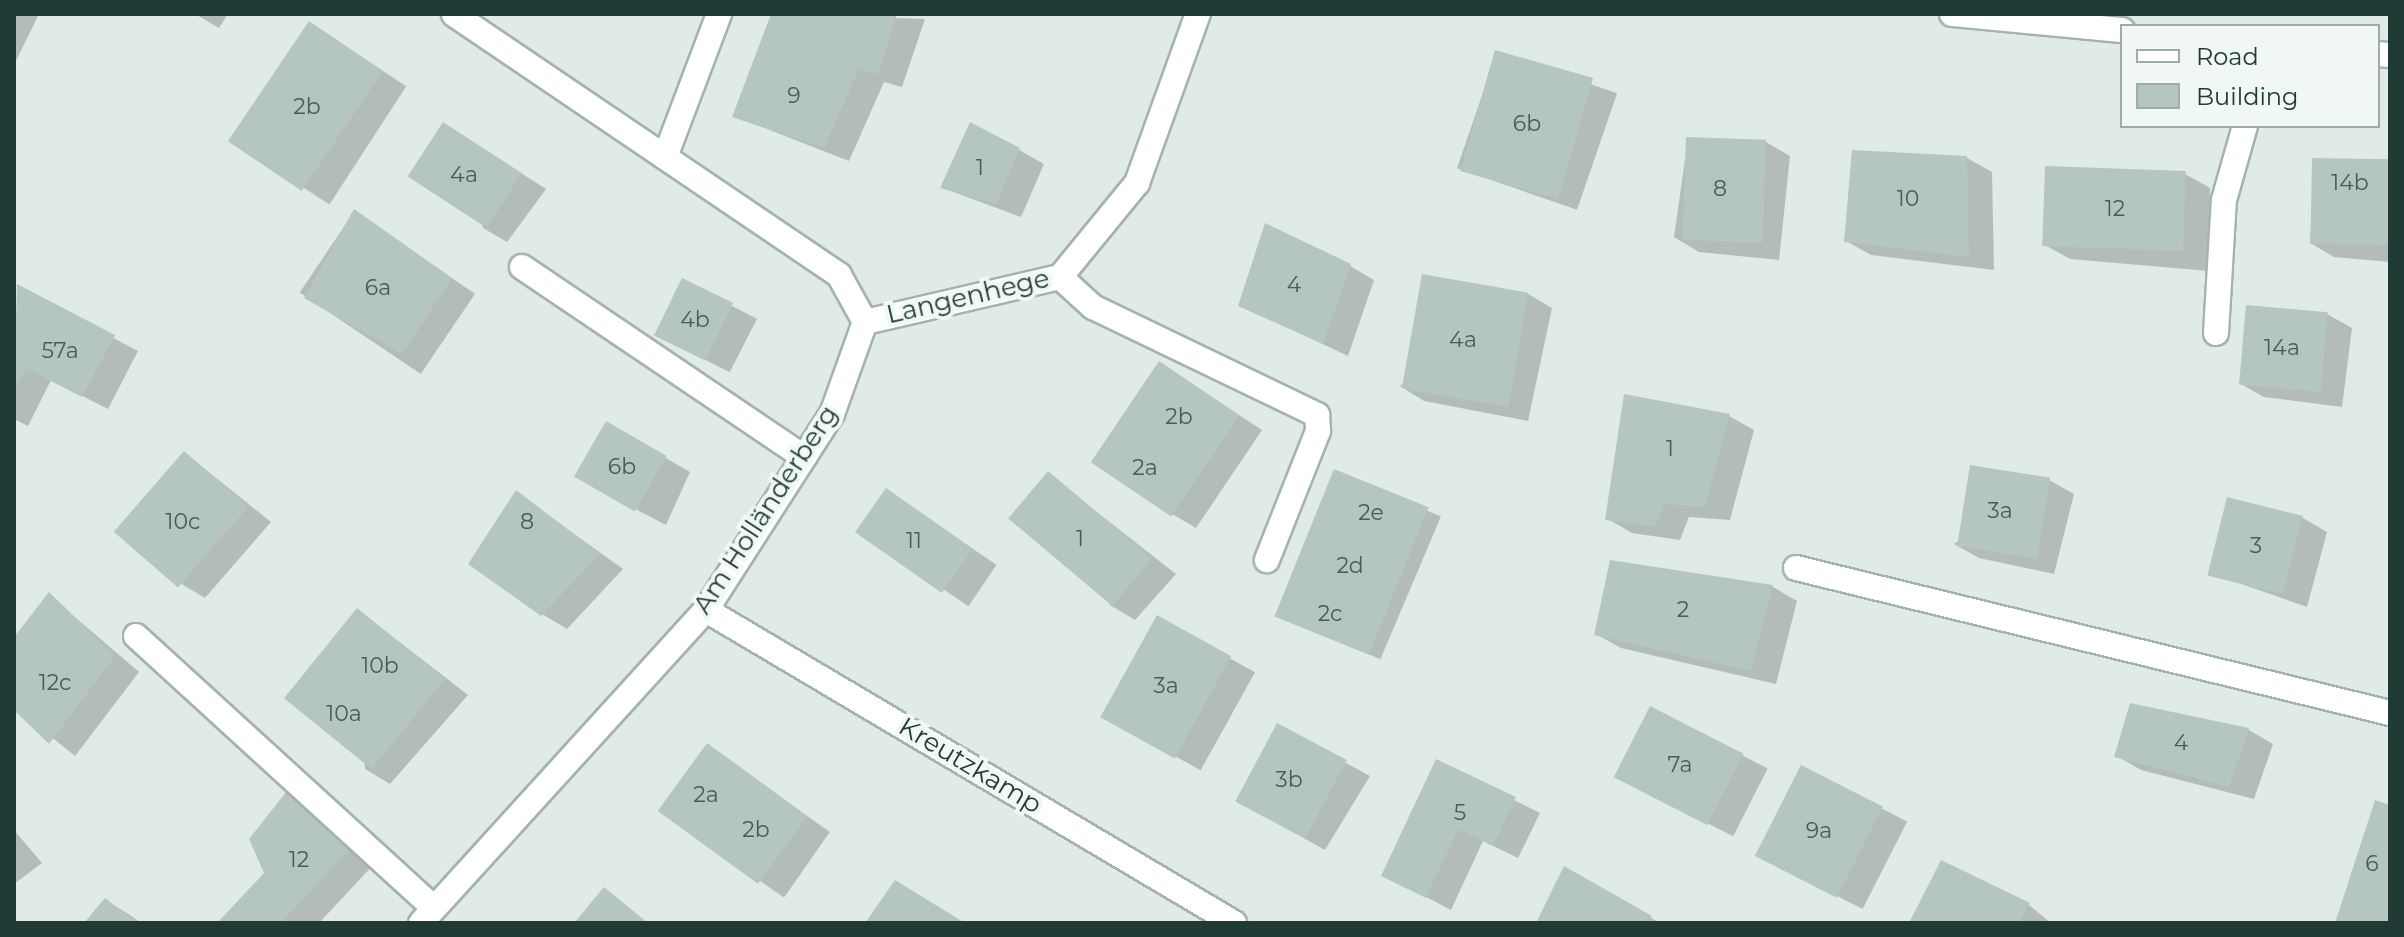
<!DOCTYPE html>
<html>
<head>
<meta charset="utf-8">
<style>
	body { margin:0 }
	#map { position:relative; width:2404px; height:937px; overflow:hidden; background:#e0ebe6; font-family:Montserrat,sans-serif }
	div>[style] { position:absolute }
	.shadow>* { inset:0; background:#0003; transform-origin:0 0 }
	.building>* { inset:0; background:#b5c6bf; transform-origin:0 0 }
	.roads { filter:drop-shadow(2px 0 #a3b3ad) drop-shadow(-2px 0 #a3b3ad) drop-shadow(0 2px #a3b3ad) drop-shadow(0 -2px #a3b3ad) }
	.minor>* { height:24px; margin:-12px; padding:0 12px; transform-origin:12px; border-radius:12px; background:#fff }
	span { translate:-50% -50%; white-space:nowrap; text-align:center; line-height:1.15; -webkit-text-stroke:8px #f0f7f4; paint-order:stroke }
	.number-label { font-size:22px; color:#455e58 }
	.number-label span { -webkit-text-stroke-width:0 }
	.street-label { font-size:26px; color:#203b35 }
	.frame { position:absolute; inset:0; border:16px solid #203b35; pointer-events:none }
	.legend { position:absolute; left:2120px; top:24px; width:260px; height:104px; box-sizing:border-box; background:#f0f7f4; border:2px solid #9daca8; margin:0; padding:10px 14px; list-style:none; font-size:24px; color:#203b35 }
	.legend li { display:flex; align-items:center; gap:16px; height:40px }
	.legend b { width:40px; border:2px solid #9daca8 }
</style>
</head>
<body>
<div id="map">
	<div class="shadow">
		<i style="clip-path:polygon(14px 14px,39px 14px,14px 65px)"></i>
		<i style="clip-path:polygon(195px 14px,228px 14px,219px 28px)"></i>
		<i style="clip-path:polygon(773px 14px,925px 19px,902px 87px,884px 82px,849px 161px,734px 116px)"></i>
		<i style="left:309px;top:23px;width:116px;height:141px;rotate:33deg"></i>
		<i style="left:1497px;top:52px;width:127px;height:123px;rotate:19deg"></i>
		<i style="clip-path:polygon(468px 139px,546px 189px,507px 242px,483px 228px)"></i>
		<i style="clip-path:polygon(1688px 139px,1766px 142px,1790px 156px,1779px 260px,1699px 252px,1674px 237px)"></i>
		<i style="clip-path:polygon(1019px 150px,1044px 164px,1021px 217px,943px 188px)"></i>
		<i style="clip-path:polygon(1967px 158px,1992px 172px,1994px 270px,1871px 255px,1846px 241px)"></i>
		<i style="clip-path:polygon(2314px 160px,2390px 161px,2390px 262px,2334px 257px,2310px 243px)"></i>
		<i style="clip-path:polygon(2185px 174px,2210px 188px,2209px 271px,2070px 259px,2045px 245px)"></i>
		<i style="left:354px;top:212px;width:146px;height:97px;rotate:34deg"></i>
		<i style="clip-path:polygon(1350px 266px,1374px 280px,1348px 356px,1240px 305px)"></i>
		<i style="left:683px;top:281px;width:83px;height:60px;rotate:27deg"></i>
		<i style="clip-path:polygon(18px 287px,138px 351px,108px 409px,51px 380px,28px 426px,14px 419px)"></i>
		<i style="clip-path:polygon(1528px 294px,1552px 308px,1528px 421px,1424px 401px,1400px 386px)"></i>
		<i style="clip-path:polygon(2327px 314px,2352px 328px,2342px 407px,2264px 397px,2239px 383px)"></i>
		<i style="clip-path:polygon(1160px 364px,1262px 430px,1196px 528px,1172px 514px)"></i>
		<i style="clip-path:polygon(1729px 416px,1754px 430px,1730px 520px,1689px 517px,1680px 540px,1632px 533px,1608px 519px)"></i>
		<i style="clip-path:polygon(607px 424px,690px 472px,666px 525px,603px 492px)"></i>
		<i style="clip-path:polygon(185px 453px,271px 522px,205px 598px,180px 583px)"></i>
		<i style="left:1336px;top:472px;width:114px;height:155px;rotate:23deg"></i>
		<i style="clip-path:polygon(1048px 474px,1176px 574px,1135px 620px,1110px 605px)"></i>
		<i style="clip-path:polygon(2049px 480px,2074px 494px,2054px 574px,1979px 558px,1954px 544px)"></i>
		<i style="left:887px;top:491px;width:132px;height:50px;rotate:34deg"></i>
		<i style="clip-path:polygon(517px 493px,623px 569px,567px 629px,542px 614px)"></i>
		<i style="clip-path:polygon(2228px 499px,2303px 518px,2327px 532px,2307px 607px,2213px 574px)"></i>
		<i style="clip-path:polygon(1611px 563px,1773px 587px,1797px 601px,1776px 684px,1621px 648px,1596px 634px)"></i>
		<i style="clip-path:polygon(49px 595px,139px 672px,75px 756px,14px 707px,14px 640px)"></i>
		<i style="clip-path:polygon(358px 610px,468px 695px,390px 784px,365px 769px)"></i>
		<i style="left:1157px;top:618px;width:112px;height:112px;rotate:29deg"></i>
		<i style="clip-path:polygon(2131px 705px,2249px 730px,2273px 744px,2254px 799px,2141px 770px,2117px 756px)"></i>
		<i style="left:1651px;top:709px;width:131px;height:76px;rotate:27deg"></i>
		<i style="clip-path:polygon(1278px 726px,1370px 776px,1325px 850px,1257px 812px)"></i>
		<i style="left:707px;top:746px;width:150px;height:80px;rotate:35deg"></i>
		<i style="clip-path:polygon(1437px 762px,1540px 813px,1518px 858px,1483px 841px,1451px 910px,1384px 875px)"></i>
		<i style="left:1802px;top:768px;width:118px;height:98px;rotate:27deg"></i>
		<i style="clip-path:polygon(288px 794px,375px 863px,319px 923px,220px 923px,266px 873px)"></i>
		<i style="clip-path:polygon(14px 830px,42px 863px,14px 884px)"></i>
		<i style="clip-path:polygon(1565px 869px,1660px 923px,1539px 923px)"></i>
		<i style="clip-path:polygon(105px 900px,130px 915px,141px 923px,87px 923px)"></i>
		<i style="clip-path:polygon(2029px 905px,2051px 923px,1912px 923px)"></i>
	</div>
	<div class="building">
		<i style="clip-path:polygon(771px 14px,897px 14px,878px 74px,859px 69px,824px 148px,732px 117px)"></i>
		<i style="left:309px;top:21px;width:89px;height:145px;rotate:34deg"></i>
		<i style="left:1495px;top:50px;width:102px;height:126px;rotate:16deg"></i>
		<i style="left:443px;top:122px;width:94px;height:65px;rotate:33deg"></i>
		<i style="clip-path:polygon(970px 122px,1020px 148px,996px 204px,940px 188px)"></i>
		<i style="left:1686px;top:137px;width:80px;height:103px;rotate:2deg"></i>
		<i style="clip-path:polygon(1852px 150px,1967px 156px,1969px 257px,1844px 242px)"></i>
		<i style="left:2312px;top:158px;width:78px;height:86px;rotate:1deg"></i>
		<i style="left:2045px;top:166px;width:141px;height:80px;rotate:2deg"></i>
		<i style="clip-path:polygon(354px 209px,452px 278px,402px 354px,304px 298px)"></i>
		<i style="clip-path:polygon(1265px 223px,1351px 264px,1323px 344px,1238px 306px)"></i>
		<i style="left:1422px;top:274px;width:108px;height:116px;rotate:10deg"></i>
		<i style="left:682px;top:278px;width:57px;height:64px;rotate:26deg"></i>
		<i style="clip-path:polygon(17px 284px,115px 335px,82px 397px,26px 368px,14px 391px)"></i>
		<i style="left:2246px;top:305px;width:82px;height:80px;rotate:5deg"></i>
		<i style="left:1159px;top:361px;width:97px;height:122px;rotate:34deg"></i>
		<i style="clip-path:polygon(1624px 394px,1730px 414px,1705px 507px,1664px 504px,1655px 527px,1605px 520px)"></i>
		<i style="left:606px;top:421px;width:70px;height:64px;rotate:30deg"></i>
		<i style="left:184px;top:451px;width:85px;height:107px;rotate:41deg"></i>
		<i style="left:1970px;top:465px;width:81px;height:82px;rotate:9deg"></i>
		<i style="left:1334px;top:469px;width:102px;height:159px;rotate:22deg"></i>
		<i style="left:1048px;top:471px;width:136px;height:62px;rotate:40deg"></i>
		<i style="left:886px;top:488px;width:106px;height:54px;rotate:35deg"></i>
		<i style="clip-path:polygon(516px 490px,600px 554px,541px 616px,468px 564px)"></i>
		<i style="left:2227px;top:497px;width:78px;height:81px;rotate:14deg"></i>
		<i style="clip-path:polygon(1610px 560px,1773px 585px,1751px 671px,1594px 635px)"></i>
		<i style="clip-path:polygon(49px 592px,115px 656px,49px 744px,14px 710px,14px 637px)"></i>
		<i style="left:357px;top:608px;width:113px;height:116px;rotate:39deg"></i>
		<i style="left:1157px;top:615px;width:85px;height:117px;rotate:29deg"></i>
		<i style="clip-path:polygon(2130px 703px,2249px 728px,2229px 787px,2114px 757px)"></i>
		<i style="left:1650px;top:706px;width:105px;height:80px;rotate:27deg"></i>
		<i style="left:1277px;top:723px;width:79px;height:89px;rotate:28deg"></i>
		<i style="left:707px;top:743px;width:124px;height:84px;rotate:36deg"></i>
		<i style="clip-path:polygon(1436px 759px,1516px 797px,1493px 846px,1458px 829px,1426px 898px,1381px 876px)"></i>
		<i style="left:1801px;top:765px;width:92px;height:102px;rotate:27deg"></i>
		<i style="clip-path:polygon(287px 791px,351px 848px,281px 923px,217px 923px,264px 873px,249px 839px)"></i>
		<i style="clip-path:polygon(2375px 800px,2390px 805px,2390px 923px,2335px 923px)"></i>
		<i style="clip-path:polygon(1941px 860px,2030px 903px,2019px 923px,1909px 923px)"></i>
		<i style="clip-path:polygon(1564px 866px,1652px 916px,1648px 923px,1536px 923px)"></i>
		<i style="clip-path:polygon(895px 880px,965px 923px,865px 923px)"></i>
		<i style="clip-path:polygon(604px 887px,648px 923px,574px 923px)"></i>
		<i style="clip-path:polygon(105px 898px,137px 923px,84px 923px)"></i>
	</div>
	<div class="roads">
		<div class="minor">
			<i style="left:1952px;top:14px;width:171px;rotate:5.4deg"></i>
			<i style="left:2378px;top:54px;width:12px;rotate:5deg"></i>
			<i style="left:665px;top:157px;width:153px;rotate:-69.3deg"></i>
			<i style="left:522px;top:267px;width:340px;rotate:34deg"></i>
			<i style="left:1060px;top:277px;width:45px;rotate:42.3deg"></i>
			<i style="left:1093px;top:307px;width:249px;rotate:25.7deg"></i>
			<i style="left:1317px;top:415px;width:16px;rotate:86deg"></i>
			<i style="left:1318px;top:431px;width:139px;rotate:111.6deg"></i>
			<i style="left:865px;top:322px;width:200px;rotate:-13deg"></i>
			<i style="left:1060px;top:277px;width:122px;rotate:-50.7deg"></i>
			<i style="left:1137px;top:183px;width:180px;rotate:-70.2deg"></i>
			<i style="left:2216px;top:333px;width:133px;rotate:-86.6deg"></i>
			<i style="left:2224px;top:200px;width:77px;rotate:-74.2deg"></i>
			<i style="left:1796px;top:568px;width:611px;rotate:13.72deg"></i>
			<i style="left:706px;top:610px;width:614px;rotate:30.66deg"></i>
			<i style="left:136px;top:636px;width:403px;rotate:42.4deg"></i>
			<i style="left:421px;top:923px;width:423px;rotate:-47.7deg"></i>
			<i style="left:706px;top:610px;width:233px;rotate:-57.3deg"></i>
			<i style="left:832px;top:414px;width:98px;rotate:-70.3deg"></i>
			<i style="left:865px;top:322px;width:54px;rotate:-119deg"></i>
			<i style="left:839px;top:275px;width:465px;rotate:-145.9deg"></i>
		</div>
	</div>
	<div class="number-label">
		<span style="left:794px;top:96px">9</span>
		<span style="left:307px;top:107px">2b</span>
		<span style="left:1527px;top:124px">6b</span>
		<span style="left:980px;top:168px">1</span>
		<span style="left:464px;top:175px">4a</span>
		<span style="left:2350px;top:183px">14b</span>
		<span style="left:1720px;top:189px">8</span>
		<span style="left:1908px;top:199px">10</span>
		<span style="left:2115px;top:209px">12</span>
		<span style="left:1294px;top:285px">4</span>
		<span style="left:378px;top:288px">6a</span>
		<span style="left:695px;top:320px">4b</span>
		<span style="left:1463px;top:340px">4a</span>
		<span style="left:2282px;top:348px">14a</span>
		<span style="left:60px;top:351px">57a</span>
		<span style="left:1179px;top:417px">2b</span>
		<span style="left:1670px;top:449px">1</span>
		<span style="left:622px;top:467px">6b</span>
		<span style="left:1145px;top:468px">2a</span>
		<span style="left:2000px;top:511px">3a</span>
		<span style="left:1371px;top:513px">2e</span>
		<span style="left:183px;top:522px">10c</span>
		<span style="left:527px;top:522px">8</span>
		<span style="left:1080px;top:539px">1</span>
		<span style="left:914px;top:541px">11</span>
		<span style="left:2256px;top:546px">3</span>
		<span style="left:1350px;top:566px">2d</span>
		<span style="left:1683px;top:610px">2</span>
		<span style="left:1330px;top:614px">2c</span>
		<span style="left:380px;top:666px">10b</span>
		<span style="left:55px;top:683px">12c</span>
		<span style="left:1166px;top:686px">3a</span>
		<span style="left:344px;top:714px">10a</span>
		<span style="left:2181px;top:743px">4</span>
		<span style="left:1680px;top:765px">7a</span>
		<span style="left:1289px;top:780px">3b</span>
		<span style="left:706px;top:795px">2a</span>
		<span style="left:1460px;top:813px">5</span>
		<span style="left:756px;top:830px">2b</span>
		<span style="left:1819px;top:831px">9a</span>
		<span style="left:299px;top:860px">12</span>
		<span style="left:2372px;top:864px">6</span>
	</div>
	<div class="street-label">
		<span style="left:968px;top:297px;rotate:-13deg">Langenhege</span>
		<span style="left:766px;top:510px;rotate:-57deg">Am Holländerberg</span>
		<span style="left:970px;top:766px;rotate:31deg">Kreutzkamp</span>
	</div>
	<div class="frame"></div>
	<ul class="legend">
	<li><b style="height:10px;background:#fff"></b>Road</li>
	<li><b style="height:22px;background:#b5c6bf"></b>Building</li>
	</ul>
</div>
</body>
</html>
